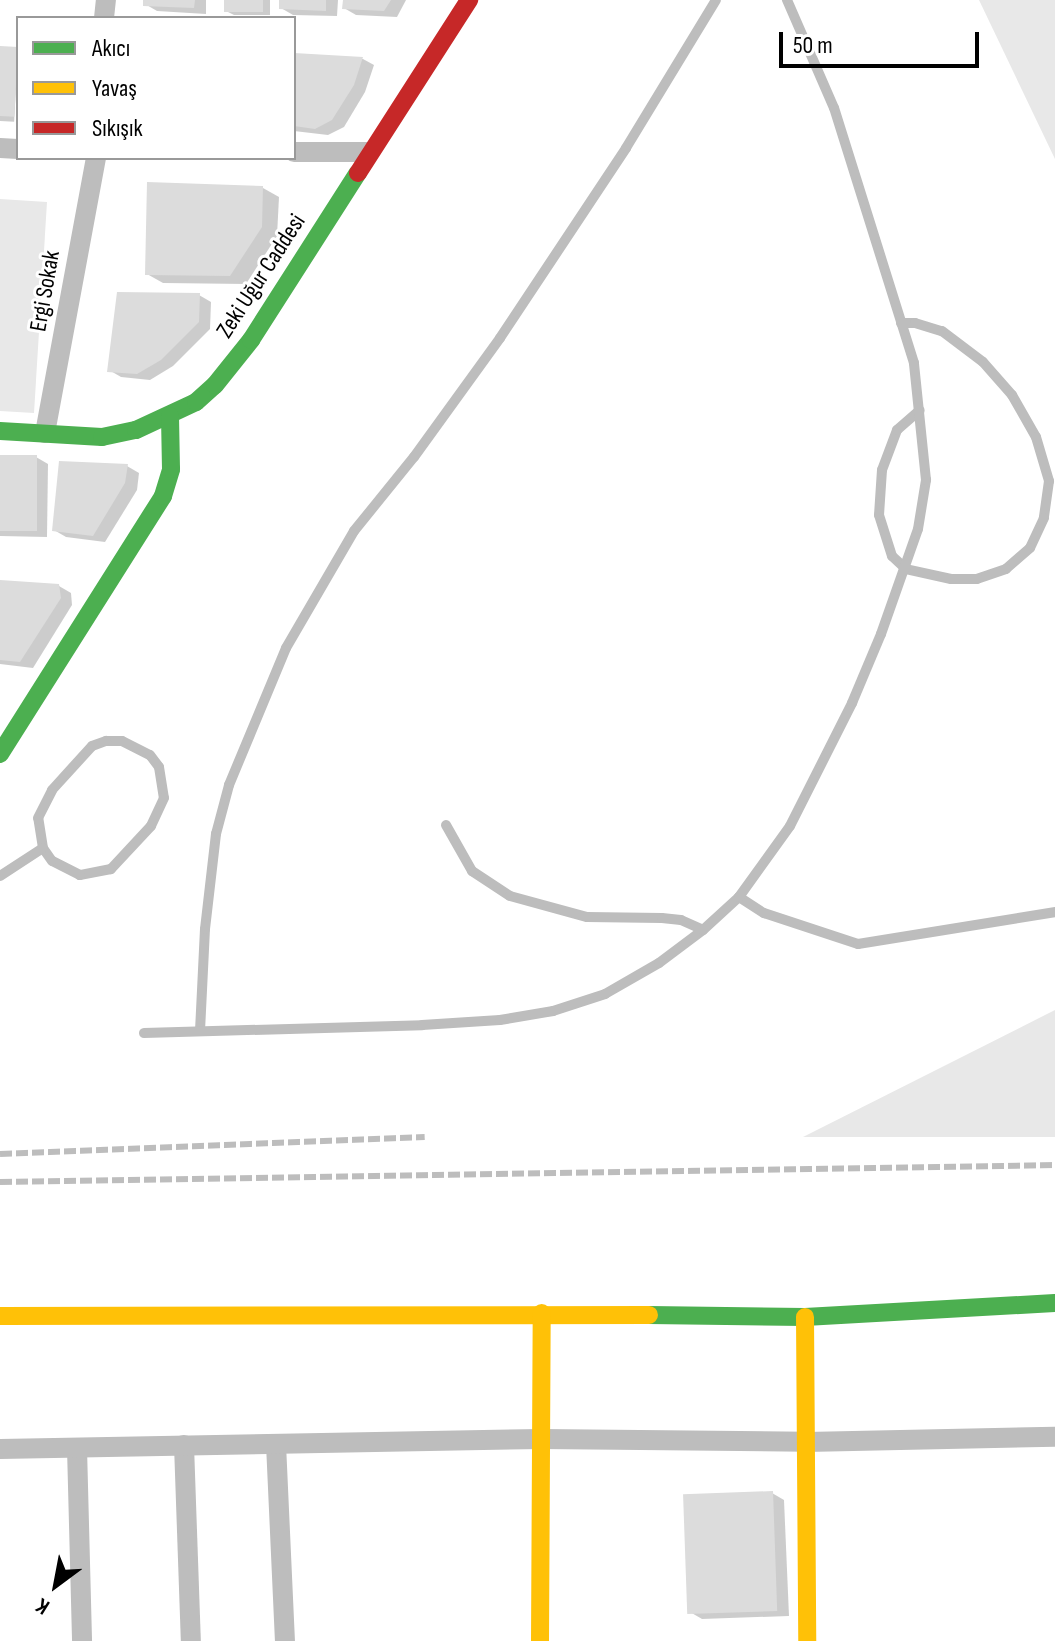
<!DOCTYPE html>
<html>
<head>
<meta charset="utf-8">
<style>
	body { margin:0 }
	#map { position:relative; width:1055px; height:1641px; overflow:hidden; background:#fff; font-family:"Sofia Sans Condensed",sans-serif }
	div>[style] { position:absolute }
	.green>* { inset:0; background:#e8e8e8 }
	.shadow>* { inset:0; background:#0003; transform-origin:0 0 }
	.building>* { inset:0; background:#dcdcdc; transform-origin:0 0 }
	.lane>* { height:10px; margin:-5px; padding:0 5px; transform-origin:5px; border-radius:5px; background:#bdbdbd }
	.street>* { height:20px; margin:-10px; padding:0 10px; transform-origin:10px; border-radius:10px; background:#bdbdbd }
	.fast>* { height:18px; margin:-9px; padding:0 9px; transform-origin:9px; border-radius:9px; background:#4caf50 }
	.slow>* { height:18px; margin:-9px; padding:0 9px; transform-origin:9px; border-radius:9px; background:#ffc107 }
	.jam>* { height:18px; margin:-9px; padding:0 9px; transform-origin:9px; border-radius:9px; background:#c62828 }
	.rail>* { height:6px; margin-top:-3px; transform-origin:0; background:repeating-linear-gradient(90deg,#bdbdbd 0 12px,transparent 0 16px) }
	span { translate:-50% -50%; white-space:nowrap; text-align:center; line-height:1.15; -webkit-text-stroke:6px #fff; paint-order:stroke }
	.street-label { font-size:24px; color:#000 }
	.legend { position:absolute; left:16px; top:16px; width:280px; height:144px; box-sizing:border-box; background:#fff; border:2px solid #999; margin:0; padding:10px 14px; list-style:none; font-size:24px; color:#000 }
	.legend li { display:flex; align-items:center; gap:16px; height:40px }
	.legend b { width:40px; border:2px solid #999 }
	.north { position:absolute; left:16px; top:1545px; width:80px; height:80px; -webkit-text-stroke:6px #fff; paint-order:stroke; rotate:212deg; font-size:22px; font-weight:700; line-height:32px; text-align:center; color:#000 }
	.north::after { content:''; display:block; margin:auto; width:28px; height:36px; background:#000; clip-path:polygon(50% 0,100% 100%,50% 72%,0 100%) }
	.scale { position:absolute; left:779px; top:32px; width:200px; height:36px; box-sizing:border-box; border:4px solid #000; border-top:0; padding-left:10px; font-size:24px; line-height:28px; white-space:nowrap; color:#000; -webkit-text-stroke:6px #fff; paint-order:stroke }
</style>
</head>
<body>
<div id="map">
	<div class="green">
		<i style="clip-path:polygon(979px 0,1055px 0,1055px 159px)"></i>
		<i style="clip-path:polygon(0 199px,47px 202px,34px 413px,0 411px)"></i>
		<i style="clip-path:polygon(1055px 1010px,1055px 1137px,803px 1137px)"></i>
	</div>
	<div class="shadow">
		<i style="clip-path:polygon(145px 0,206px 0,206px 14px,157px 11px,145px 4px)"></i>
		<i style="clip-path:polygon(226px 0,270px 0,270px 15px,234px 15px,226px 11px)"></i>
		<i style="clip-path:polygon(281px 0,338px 0,337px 16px,293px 15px,281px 8px)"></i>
		<i style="clip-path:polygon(345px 0,406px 0,397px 17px,356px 15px,344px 8px)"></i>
		<i style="left:0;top:48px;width:18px;height:73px;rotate:3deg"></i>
		<i style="clip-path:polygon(294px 55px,363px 59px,374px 65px,365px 92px,344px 127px,328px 135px,294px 131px)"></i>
		<i style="clip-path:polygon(263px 188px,279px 197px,277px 236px,246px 284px,163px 283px,147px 274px)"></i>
		<i style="clip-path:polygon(199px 295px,211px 302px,210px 329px,173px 366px,150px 380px,121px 377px,109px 370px)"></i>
		<i style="clip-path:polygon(0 457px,36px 457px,48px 464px,47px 537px,0 536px)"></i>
		<i style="clip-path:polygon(127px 466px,139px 473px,137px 490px,105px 542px,66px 537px,54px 530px)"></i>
		<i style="clip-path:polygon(0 582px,59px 586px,71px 593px,72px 605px,33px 668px,0 664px)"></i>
		<i style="clip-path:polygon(772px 1493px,784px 1500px,789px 1616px,702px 1619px,690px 1612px)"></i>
	</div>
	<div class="building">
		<i style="clip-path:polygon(143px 0,195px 0,194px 8px,143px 6px)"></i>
		<i style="left:224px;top:0;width:39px;height:12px"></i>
		<i style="clip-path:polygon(279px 0,326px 0,326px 11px,279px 9px)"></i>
		<i style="clip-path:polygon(343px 0,391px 0,384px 11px,342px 9px)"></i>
		<i style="left:0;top:46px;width:18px;height:70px;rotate:3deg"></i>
		<i style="clip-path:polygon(294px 53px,363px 57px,354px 85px,332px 120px,315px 129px,294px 126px)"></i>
		<i style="clip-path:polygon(147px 182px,263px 186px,262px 227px,230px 276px,145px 275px)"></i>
		<i style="clip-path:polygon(117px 292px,200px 293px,199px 322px,161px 360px,137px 374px,107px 372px)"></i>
		<i style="left:0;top:455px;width:37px;height:76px"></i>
		<i style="clip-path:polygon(59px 461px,128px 464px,125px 483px,93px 536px,52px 531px)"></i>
		<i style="clip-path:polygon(0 580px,59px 584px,61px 598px,20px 662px,0 660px)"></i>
		<i style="left:773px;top:1491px;width:120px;height:90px;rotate:88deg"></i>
	</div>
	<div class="lane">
		<i style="left:901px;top:323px;width:14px"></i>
		<i style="left:915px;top:323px;width:28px;rotate:17deg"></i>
		<i style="left:942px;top:331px;width:51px;rotate:37.1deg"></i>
		<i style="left:983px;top:362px;width:44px;rotate:48.7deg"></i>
		<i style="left:1012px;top:395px;width:48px;rotate:60.3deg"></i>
		<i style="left:1036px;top:437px;width:46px;rotate:73.5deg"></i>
		<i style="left:1049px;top:481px;width:37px;rotate:98deg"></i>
		<i style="left:1044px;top:518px;width:33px;rotate:115deg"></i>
		<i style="left:1030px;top:548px;width:32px;rotate:139deg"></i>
		<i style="left:1006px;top:569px;width:31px;rotate:161deg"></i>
		<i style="left:977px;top:579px;width:26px;rotate:180deg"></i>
		<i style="left:951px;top:579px;width:46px;rotate:-167.5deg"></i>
		<i style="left:906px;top:569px;width:19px;rotate:-137deg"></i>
		<i style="left:892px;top:556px;width:43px;rotate:-107.6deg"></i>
		<i style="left:879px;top:515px;width:45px;rotate:-86.2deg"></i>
		<i style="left:882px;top:470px;width:43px;rotate:-69.4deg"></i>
		<i style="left:897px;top:430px;width:30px;rotate:-41deg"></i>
		<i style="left:106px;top:741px;width:16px"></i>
		<i style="left:122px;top:741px;width:31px;rotate:27deg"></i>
		<i style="left:150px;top:755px;width:15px;rotate:53deg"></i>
		<i style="left:159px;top:767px;width:31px;rotate:81deg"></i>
		<i style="left:164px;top:798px;width:31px;rotate:115deg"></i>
		<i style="left:151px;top:826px;width:59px;rotate:132.9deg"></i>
		<i style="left:111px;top:869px;width:32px;rotate:169deg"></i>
		<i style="left:80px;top:875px;width:31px;rotate:-153deg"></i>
		<i style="left:52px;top:861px;width:16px;rotate:-125deg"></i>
		<i style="left:43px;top:848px;width:30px;rotate:-99deg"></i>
		<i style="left:38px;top:818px;width:31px;rotate:-63deg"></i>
		<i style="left:52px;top:790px;width:59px;rotate:-47.7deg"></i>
		<i style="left:92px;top:746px;width:15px;rotate:-20deg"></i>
		<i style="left:446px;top:825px;width:53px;rotate:60.5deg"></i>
		<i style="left:472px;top:871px;width:45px;rotate:33.3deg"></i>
		<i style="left:510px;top:896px;width:80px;rotate:15.3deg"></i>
		<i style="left:587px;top:917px;width:75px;rotate:0.8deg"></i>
		<i style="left:662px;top:918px;width:19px;rotate:6deg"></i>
		<i style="left:681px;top:920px;width:24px;rotate:24deg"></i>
		<i style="left:0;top:876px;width:51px;rotate:-33.1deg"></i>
		<i style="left:739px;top:897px;width:30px;rotate:33deg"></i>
		<i style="left:764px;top:913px;width:99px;rotate:18.3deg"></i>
		<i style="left:858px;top:944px;width:200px;rotate:-9.2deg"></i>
		<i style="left:200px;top:1031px;width:102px;rotate:-87.2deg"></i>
		<i style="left:205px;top:929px;width:96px;rotate:-83.4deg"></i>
		<i style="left:216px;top:834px;width:51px;rotate:-75.1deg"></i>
		<i style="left:229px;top:785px;width:148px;rotate:-67.4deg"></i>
		<i style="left:286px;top:648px;width:135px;rotate:-59.8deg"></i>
		<i style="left:354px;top:531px;width:95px;rotate:-51deg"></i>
		<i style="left:414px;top:457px;width:147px;rotate:-54.1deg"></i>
		<i style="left:500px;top:338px;width:228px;rotate:-56.4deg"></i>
		<i style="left:626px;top:148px;width:173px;rotate:-58.7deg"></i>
		<i style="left:144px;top:1033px;width:278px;rotate:-1.6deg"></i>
		<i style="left:422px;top:1025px;width:78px;rotate:-3.7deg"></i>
		<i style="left:500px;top:1020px;width:54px;rotate:-9.6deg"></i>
		<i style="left:553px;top:1011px;width:55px;rotate:-18.1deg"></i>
		<i style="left:605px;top:994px;width:62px;rotate:-29.9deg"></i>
		<i style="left:659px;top:963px;width:55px;rotate:-36.9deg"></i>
		<i style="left:703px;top:930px;width:49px;rotate:-42.5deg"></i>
		<i style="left:739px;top:897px;width:87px;rotate:-54.3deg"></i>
		<i style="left:790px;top:826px;width:138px;rotate:-63.2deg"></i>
		<i style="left:852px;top:703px;width:75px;rotate:-67.2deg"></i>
		<i style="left:881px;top:634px;width:111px;rotate:-70.6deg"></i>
		<i style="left:918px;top:529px;width:50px;rotate:-80.7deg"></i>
		<i style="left:926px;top:480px;width:118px;rotate:-95.9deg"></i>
		<i style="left:914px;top:363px;width:267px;rotate:-107.4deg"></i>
		<i style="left:834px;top:108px;width:118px;rotate:-113.5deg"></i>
	</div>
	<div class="street">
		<i style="left:104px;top:18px;width:18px;rotate:-84deg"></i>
		<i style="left:0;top:148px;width:18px;rotate:3deg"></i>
		<i style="left:294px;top:152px;width:75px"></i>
		<i style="left:45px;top:433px;width:280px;rotate:-79.5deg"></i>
		<i style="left:276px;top:1444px;width:197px;rotate:87.4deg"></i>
		<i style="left:184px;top:1445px;width:196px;rotate:88deg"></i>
		<i style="left:77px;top:1448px;width:193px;rotate:88.5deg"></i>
		<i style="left:0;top:1449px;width:541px;rotate:-1.06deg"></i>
		<i style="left:541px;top:1439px;width:265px;rotate:0.6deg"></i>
		<i style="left:806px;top:1442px;width:249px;rotate:-1.2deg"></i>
	</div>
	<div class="fast">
		<i style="left:0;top:431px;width:102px;rotate:3.4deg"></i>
		<i style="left:102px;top:437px;width:35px;rotate:-12deg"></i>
		<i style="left:136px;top:430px;width:66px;rotate:-25deg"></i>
		<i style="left:196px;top:402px;width:25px;rotate:-42deg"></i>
		<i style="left:215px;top:385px;width:58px;rotate:-51.3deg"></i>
		<i style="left:251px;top:340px;width:198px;rotate:-57.4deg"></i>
		<i style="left:0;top:754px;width:305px;rotate:-57.7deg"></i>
		<i style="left:163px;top:496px;width:28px;rotate:-73deg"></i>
		<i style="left:171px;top:469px;width:53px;rotate:-91.1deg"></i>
		<i style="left:649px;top:1315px;width:156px;rotate:0.7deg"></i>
		<i style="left:805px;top:1317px;width:250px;rotate:-3.2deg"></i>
	</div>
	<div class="slow">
		<i style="left:0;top:1316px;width:649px;rotate:-0.09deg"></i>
		<i style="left:805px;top:1317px;width:324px;rotate:89.6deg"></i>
		<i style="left:540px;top:1641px;width:328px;rotate:-89.7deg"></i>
	</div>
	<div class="jam">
		<i style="left:358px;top:173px;width:206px;rotate:-57.3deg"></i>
	</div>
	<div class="rail">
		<i style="left:0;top:1154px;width:425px;rotate:-2.3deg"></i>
		<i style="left:0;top:1182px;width:1055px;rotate:-0.92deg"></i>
	</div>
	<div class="street-label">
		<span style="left:261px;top:276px;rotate:-57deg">Zeki Uğur Caddesi</span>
		<span style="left:45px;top:291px;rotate:-80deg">Ergi Sokak</span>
	</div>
	<ul class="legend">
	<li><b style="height:10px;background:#4caf50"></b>Akıcı</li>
	<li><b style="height:10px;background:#ffc107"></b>Yavaş</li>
	<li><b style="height:10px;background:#c62828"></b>Sıkışık</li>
	</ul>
	<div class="north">K</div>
	<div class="scale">50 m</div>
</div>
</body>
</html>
